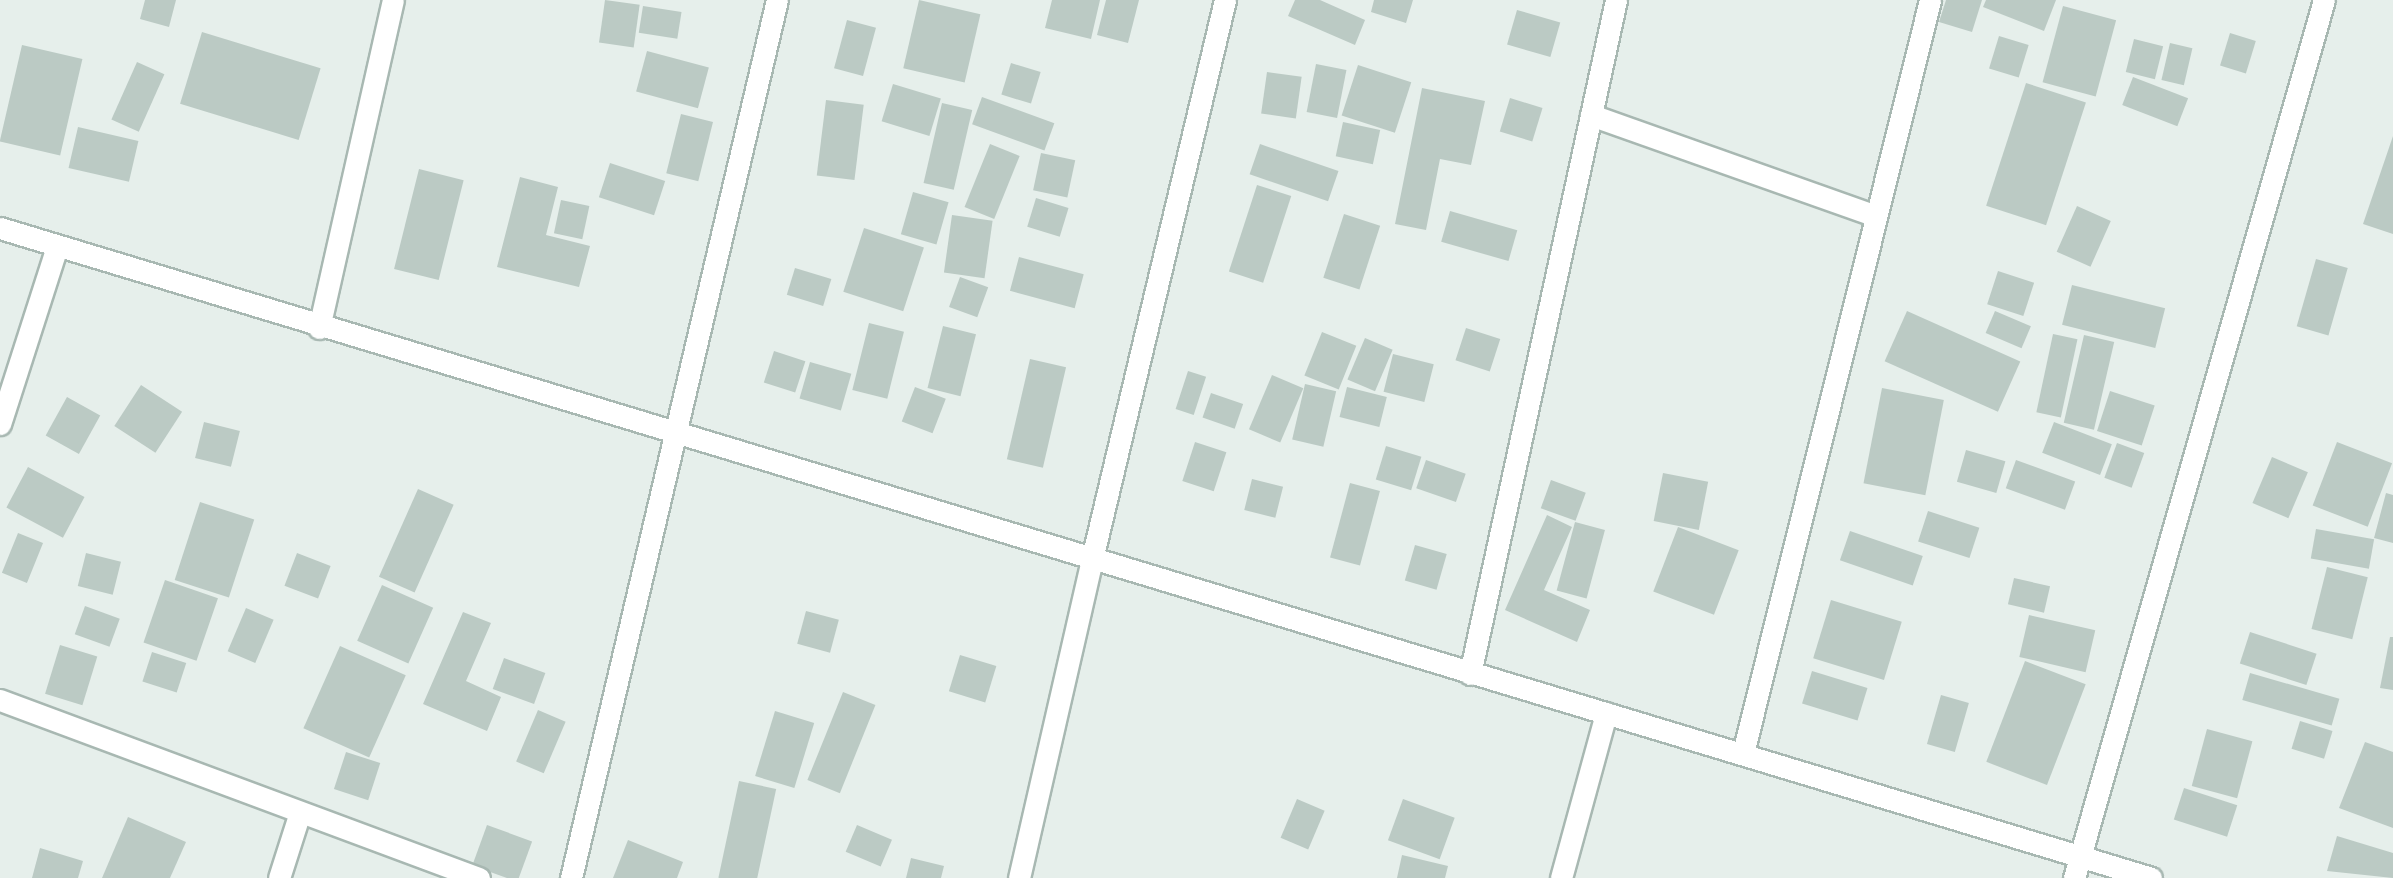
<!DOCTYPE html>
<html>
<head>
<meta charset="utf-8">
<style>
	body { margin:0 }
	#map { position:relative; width:2393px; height:878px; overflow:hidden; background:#e6efeb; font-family:"PT Sans",sans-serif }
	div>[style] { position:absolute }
	.building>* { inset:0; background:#bbcac4; transform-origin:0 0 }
	.roads { filter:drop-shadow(2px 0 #a8b8b2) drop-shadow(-2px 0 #a8b8b2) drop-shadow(0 2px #a8b8b2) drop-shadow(0 -2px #a8b8b2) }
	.street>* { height:21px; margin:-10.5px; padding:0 10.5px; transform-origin:10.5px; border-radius:10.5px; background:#fff }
	.secondary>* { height:21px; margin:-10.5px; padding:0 10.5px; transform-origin:10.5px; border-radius:10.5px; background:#fff }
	span { translate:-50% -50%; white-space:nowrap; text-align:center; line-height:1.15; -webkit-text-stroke:5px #f7fbf9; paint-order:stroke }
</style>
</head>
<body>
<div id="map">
	<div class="building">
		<i style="clip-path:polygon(145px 0,176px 0,169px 27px,140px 19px)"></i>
		<i style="left:605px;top:0;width:35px;height:43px;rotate:8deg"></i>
		<i style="left:919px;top:0;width:63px;height:70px;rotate:13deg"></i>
		<i style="clip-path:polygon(1052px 0,1100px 0,1091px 39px,1045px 28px)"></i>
		<i style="clip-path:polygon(1106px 0,1139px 0,1128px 43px,1097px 35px)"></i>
		<i style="clip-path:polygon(1295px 0,1320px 0,1365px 20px,1355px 45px,1288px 16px)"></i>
		<i style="clip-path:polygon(1374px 0,1413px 0,1406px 23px,1371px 12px)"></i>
		<i style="clip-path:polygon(1946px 0,1982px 0,1972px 32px,1939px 22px)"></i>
		<i style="clip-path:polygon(1986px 0,2056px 0,2044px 31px,1983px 7px)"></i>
		<i style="left:643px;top:6px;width:39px;height:27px;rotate:9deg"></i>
		<i style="left:2063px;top:6px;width:55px;height:79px;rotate:15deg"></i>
		<i style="left:1517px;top:10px;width:45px;height:36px;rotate:16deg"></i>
		<i style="left:847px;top:20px;width:30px;height:50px;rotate:15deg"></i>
		<i style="left:202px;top:32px;width:124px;height:75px;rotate:17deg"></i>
		<i style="left:2230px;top:33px;width:27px;height:34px;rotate:17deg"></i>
		<i style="left:1999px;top:36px;width:31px;height:34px;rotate:17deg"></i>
		<i style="left:2134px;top:39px;width:30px;height:34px;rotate:14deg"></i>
		<i style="left:2170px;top:43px;width:23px;height:38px;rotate:13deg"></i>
		<i style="left:22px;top:45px;width:62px;height:99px;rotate:13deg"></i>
		<i style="left:647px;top:51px;width:64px;height:42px;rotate:15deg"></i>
		<i style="left:137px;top:62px;width:30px;height:63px;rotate:24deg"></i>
		<i style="left:1011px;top:63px;width:31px;height:33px;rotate:17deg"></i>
		<i style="left:1316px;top:64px;width:31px;height:49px;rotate:11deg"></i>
		<i style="left:1358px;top:65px;width:56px;height:53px;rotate:18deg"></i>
		<i style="left:1267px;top:72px;width:35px;height:42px;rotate:8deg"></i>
		<i style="left:2133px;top:77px;width:59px;height:30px;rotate:21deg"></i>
		<i style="left:2026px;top:83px;width:63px;height:129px;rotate:18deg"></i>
		<i style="left:893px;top:84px;width:50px;height:39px;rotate:17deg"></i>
		<i style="clip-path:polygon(1422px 88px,1485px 101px,1471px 165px,1440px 159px,1426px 230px,1395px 224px)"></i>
		<i style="left:982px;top:97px;width:77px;height:29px;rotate:20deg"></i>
		<i style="left:1510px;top:98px;width:34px;height:35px;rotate:17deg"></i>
		<i style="left:826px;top:100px;width:38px;height:76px;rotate:7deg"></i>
		<i style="left:942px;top:103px;width:31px;height:82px;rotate:13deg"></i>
		<i style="left:681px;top:114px;width:33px;height:61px;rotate:14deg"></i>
		<i style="left:1343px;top:122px;width:38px;height:35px;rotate:12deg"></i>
		<i style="left:78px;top:127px;width:62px;height:42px;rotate:13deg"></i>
		<i style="clip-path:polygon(2393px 136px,2393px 234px,2363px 224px)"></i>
		<i style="left:990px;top:144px;width:32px;height:68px;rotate:22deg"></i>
		<i style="left:1260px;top:144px;width:83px;height:32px;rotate:19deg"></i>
		<i style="left:1041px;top:153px;width:35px;height:38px;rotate:12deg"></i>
		<i style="left:610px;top:163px;width:58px;height:36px;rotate:18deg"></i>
		<i style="left:419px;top:169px;width:46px;height:103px;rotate:14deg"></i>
		<i style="clip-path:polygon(520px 177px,558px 187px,546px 235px,590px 246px,579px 287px,497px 267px)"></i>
		<i style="left:1257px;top:185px;width:36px;height:91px;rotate:18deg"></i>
		<i style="left:913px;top:192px;width:37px;height:44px;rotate:16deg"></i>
		<i style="left:1036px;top:198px;width:34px;height:30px;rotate:17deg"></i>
		<i style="left:561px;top:200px;width:29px;height:34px;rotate:12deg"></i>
		<i style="left:2077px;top:206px;width:37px;height:50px;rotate:24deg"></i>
		<i style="left:1450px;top:211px;width:70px;height:32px;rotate:16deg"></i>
		<i style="left:1344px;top:214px;width:38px;height:67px;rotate:18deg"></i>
		<i style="left:952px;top:215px;width:41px;height:58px;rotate:8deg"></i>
		<i style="left:864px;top:228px;width:63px;height:67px;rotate:18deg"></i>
		<i style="left:1019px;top:257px;width:67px;height:35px;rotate:15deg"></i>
		<i style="left:2316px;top:259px;width:33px;height:70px;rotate:16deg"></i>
		<i style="left:795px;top:268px;width:38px;height:28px;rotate:17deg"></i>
		<i style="left:1998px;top:271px;width:38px;height:35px;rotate:18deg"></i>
		<i style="left:960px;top:277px;width:30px;height:32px;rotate:20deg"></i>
		<i style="left:2072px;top:285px;width:96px;height:41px;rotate:14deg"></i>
		<i style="left:1907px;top:311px;width:124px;height:55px;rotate:24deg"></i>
		<i style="left:1995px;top:311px;width:39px;height:24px;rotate:23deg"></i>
		<i style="left:869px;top:323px;width:36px;height:69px;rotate:14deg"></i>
		<i style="left:943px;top:326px;width:34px;height:64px;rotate:14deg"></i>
		<i style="left:1466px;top:328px;width:36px;height:34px;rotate:18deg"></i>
		<i style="left:1322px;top:332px;width:37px;height:47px;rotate:22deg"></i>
		<i style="left:2053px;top:334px;width:25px;height:80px;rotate:12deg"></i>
		<i style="left:2084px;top:335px;width:31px;height:90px;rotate:13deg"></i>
		<i style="left:1365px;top:338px;width:30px;height:45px;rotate:23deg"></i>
		<i style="left:774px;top:351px;width:33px;height:33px;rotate:18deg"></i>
		<i style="left:1393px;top:354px;width:42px;height:39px;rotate:14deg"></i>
		<i style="left:1030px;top:359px;width:37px;height:103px;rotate:13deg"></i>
		<i style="left:810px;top:362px;width:43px;height:38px;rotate:16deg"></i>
		<i style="left:1188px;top:371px;width:19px;height:40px;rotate:18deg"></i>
		<i style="left:1272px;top:375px;width:34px;height:59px;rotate:23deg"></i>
		<i style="left:1305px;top:384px;width:32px;height:57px;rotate:13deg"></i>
		<i style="left:141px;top:385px;width:49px;height:49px;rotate:33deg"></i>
		<i style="left:915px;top:387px;width:33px;height:37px;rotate:21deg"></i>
		<i style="left:1347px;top:387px;width:41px;height:31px;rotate:14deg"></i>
		<i style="left:1882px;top:388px;width:63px;height:97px;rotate:11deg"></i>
		<i style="left:2110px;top:391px;width:47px;height:42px;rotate:18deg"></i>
		<i style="left:1211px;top:393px;width:34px;height:26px;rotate:19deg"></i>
		<i style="left:67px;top:397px;width:38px;height:44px;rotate:29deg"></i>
		<i style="left:204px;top:422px;width:37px;height:37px;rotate:14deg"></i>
		<i style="left:2054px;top:422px;width:62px;height:33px;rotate:21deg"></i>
		<i style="left:1195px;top:442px;width:33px;height:41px;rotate:18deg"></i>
		<i style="left:2337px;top:442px;width:59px;height:68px;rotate:21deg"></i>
		<i style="left:2117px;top:443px;width:29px;height:37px;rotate:20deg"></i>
		<i style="left:1386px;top:446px;width:37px;height:35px;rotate:17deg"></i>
		<i style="left:1966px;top:450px;width:41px;height:33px;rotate:16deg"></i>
		<i style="left:2272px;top:457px;width:39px;height:50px;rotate:23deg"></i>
		<i style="left:1426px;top:460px;width:42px;height:30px;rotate:19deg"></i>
		<i style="left:2016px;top:460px;width:63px;height:30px;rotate:20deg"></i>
		<i style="left:28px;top:467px;width:64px;height:46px;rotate:28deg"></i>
		<i style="left:1663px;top:473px;width:46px;height:49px;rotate:11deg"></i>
		<i style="left:1252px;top:479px;width:32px;height:32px;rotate:14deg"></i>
		<i style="left:1551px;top:480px;width:37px;height:30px;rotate:20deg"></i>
		<i style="left:1350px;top:483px;width:31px;height:77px;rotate:15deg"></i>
		<i style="left:418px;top:489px;width:39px;height:96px;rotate:24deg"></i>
		<i style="clip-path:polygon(2386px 493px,2393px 495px,2393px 543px,2374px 538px)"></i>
		<i style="left:200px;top:502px;width:57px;height:82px;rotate:18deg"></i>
		<i style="left:1928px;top:511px;width:54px;height:32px;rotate:18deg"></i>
		<i style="clip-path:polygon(1547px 515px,1572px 527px,1544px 590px,1590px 610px,1577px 642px,1505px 610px)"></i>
		<i style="left:1575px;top:522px;width:31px;height:71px;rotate:15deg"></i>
		<i style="left:1678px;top:527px;width:65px;height:69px;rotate:21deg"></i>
		<i style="left:2316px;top:529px;width:59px;height:30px;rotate:10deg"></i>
		<i style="left:1850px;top:531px;width:77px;height:31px;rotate:19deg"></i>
		<i style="left:18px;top:533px;width:27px;height:43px;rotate:22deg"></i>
		<i style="left:1415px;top:545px;width:33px;height:37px;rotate:16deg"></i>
		<i style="left:86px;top:553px;width:36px;height:34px;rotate:14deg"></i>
		<i style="left:297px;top:553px;width:36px;height:35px;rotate:21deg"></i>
		<i style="left:2327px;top:567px;width:42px;height:64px;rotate:14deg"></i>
		<i style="left:2014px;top:578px;width:37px;height:27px;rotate:13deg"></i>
		<i style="left:165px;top:580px;width:56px;height:66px;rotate:19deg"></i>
		<i style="left:382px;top:585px;width:56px;height:61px;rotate:24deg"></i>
		<i style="left:1831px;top:600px;width:74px;height:61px;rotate:17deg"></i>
		<i style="left:85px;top:606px;width:37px;height:30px;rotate:20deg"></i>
		<i style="left:246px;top:608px;width:30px;height:47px;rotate:23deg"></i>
		<i style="left:806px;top:611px;width:34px;height:34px;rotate:15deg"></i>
		<i style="clip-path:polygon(463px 612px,491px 623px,466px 681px,501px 697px,487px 731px,423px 704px)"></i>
		<i style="left:2029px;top:615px;width:68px;height:43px;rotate:13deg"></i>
		<i style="left:2250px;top:632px;width:70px;height:33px;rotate:18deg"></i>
		<i style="clip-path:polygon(2390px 637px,2393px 637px,2393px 690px,2380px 688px)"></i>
		<i style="left:60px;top:645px;width:39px;height:51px;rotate:17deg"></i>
		<i style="left:340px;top:646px;width:72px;height:90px;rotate:24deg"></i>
		<i style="left:152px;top:652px;width:36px;height:31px;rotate:18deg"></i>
		<i style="left:960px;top:655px;width:38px;height:38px;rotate:17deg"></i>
		<i style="left:504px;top:658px;width:44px;height:33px;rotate:20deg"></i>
		<i style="left:2025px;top:661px;width:65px;height:108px;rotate:21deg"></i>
		<i style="left:1812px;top:671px;width:58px;height:34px;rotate:17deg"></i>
		<i style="left:2250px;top:673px;width:93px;height:28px;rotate:16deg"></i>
		<i style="left:843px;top:692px;width:35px;height:95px;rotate:22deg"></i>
		<i style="left:1941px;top:695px;width:29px;height:51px;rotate:16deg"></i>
		<i style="left:538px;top:710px;width:30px;height:56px;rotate:23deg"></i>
		<i style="left:775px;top:711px;width:41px;height:68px;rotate:17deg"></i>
		<i style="left:2300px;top:721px;width:34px;height:29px;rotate:17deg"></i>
		<i style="left:2207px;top:729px;width:47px;height:59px;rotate:15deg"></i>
		<i style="clip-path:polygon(2365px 742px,2393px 752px,2393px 828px,2339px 808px)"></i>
		<i style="left:346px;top:752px;width:36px;height:39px;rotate:18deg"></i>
		<i style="left:739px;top:781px;width:38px;height:99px;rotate:12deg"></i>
		<i style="left:2184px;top:788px;width:56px;height:33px;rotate:18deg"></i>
		<i style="left:1297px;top:799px;width:30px;height:42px;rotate:23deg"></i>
		<i style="left:1403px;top:799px;width:55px;height:44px;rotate:20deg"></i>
		<i style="clip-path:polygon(128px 817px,186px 842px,170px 878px,102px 878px)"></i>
		<i style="left:487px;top:825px;width:48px;height:43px;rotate:20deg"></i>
		<i style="left:857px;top:825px;width:38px;height:29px;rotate:23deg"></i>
		<i style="clip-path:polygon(2337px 836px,2393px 853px,2393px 878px,2327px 871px)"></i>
		<i style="clip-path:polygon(628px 840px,683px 862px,677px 878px,613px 878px)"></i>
		<i style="clip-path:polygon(40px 848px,83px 861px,78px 878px,32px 878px)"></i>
		<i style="clip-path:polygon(1402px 855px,1448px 866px,1445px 878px,1397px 878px)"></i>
		<i style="clip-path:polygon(911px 858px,944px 866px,941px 878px,906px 878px)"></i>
	</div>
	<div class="roads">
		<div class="street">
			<i style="left:1591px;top:115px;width:302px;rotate:19.5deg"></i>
			<i style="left:319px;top:328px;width:336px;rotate:-77.3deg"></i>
			<i style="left:0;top:424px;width:187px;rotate:-72.2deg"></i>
			<i style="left:1470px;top:674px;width:690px;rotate:-77.78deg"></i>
			<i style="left:0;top:700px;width:511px;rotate:20.39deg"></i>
			<i style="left:1743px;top:753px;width:776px;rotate:-76.05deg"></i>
			<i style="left:279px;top:878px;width:69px;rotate:-72.3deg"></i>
			<i style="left:571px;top:878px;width:902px;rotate:-76.8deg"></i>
			<i style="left:1019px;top:878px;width:327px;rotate:-77.1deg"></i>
			<i style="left:1561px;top:878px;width:171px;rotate:-74.7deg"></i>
			<i style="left:2074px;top:878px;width:913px;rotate:-74.11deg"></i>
		</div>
		<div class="secondary">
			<i style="left:0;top:228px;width:2247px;rotate:16.81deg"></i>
			<i style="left:1092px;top:559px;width:575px;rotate:-76.62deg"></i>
		</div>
	</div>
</div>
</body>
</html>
